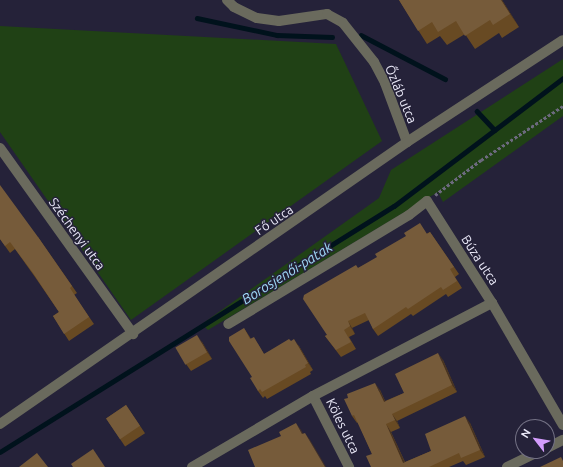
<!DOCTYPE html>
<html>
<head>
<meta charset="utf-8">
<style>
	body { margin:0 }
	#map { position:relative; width:563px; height:467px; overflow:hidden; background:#252239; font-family:Ubuntu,sans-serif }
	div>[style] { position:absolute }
	.green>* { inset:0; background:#204115 }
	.stream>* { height:4.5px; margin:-2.25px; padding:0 2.25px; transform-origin:2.25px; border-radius:2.25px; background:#00121c }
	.path>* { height:2.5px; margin-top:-1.25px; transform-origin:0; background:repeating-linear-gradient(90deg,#6c6a7e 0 3px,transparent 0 5px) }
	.minor>* { height:10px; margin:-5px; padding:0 5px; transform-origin:5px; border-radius:5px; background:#6a6a5d }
	.tertiary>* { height:10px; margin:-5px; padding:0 5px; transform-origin:5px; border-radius:5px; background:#6a6a5d }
	.wall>* { inset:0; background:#684a23; transform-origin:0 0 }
	.shaded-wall>* { inset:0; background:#473322 }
	.building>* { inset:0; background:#765b3a; transform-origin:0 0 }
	span { translate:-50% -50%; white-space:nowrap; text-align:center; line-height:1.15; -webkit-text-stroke:3px #252239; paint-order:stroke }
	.street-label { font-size:13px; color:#eae9f8 }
	.water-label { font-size:14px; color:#9fdaf7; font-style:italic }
	.north { position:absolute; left:515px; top:419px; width:40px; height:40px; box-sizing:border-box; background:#252239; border:1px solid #747285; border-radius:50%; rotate:301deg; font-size:11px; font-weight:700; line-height:16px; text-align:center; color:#eae9f8 }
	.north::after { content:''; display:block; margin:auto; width:14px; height:18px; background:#d39cfd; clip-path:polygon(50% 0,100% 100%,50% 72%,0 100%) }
</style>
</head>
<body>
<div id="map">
	<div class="green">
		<i style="clip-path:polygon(0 26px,336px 44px,382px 141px,131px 320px,0 132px)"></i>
		<i style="clip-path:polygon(563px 59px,563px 116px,443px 202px,438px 192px,208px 330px,202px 324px,379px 198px,391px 170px)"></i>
	</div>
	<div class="stream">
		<i style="left:197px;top:18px;width:82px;rotate:12deg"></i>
		<i style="left:277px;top:35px;width:55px;rotate:2.1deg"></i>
		<i style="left:361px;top:35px;width:95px;rotate:27.6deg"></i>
		<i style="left:477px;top:111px;width:26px;rotate:47deg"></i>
		<i style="left:0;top:452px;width:464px;rotate:-32deg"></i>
		<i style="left:394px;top:206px;width:212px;rotate:-37.1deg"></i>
	</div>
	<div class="path">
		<i style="left:435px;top:195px;width:58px;rotate:-37.3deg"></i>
		<i style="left:481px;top:160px;width:98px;rotate:-33.4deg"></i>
	</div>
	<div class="minor">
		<i style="left:227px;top:0;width:10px;rotate:45deg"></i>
		<i style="left:234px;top:7px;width:25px;rotate:26deg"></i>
		<i style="left:257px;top:18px;width:22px;rotate:8deg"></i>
		<i style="left:279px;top:21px;width:49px;rotate:-8.3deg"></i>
		<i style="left:327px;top:14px;width:18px;rotate:29deg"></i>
		<i style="left:343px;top:23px;width:50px;rotate:51.5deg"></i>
		<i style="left:374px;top:62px;width:24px;rotate:62deg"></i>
		<i style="left:385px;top:83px;width:63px;rotate:69.6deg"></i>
		<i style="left:0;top:148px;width:229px;rotate:54.4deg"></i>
		<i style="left:492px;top:303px;width:141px;rotate:59.8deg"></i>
		<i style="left:313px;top:396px;width:80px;rotate:63.1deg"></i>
		<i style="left:547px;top:448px;width:18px;rotate:-27deg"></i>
		<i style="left:192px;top:467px;width:140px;rotate:-30.4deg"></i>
		<i style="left:313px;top:396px;width:202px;rotate:-27.5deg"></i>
		<i style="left:492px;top:303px;width:121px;rotate:-122.5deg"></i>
		<i style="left:427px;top:201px;width:23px;rotate:142deg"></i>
		<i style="left:409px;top:215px;width:211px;rotate:148.9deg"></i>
		<i style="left:507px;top:467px;width:37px;rotate:-26deg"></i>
	</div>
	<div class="tertiary">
		<i style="left:0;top:424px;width:495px;rotate:-34.7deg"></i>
		<i style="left:407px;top:142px;width:186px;rotate:-33.2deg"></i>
	</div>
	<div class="wall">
		<i style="clip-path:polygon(399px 0,502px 0,519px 27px,502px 38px,499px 33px,475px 49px,465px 34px,447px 45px,440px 36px,427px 44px)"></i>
		<i style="clip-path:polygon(430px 232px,459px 274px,455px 277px,462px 288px,448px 297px,446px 294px,413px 316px,411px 314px,378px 336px,373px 329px,369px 320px,352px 328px,355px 334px,349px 337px,356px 349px,341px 357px,325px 336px,327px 335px,358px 268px)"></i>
		<i style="clip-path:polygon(38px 237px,77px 293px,74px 295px,94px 324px,69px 341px,53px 316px,59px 312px,35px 277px,15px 249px,10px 253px,0 239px)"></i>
		<i style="clip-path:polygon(244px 328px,251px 339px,258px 344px,264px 354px,291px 341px,299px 346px,313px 370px,310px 372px,311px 374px,267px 399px,265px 396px,263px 398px,258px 391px,252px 377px)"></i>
		<i style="clip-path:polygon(202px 342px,212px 359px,191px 371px,186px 364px)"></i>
		<i style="clip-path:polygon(443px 360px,457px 392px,397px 421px,400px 428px,391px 432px,405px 462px,431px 451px,470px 423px,485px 457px,466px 465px,463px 461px,449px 467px,371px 467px,372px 454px,358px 422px,357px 423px,352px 416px,380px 390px,385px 401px,404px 393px)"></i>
		<i style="left:126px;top:405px;width:34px;height:24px;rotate:56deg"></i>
	</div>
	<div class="shaded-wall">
		<i style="clip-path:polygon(501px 0,502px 0,519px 27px,510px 14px)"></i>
		<i style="clip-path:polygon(348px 321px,352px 328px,355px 334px,350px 326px)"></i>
		<i style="clip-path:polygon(197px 335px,202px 342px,212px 359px,207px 352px)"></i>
		<i style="clip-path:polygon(294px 339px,299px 346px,313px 370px,308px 363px)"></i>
		<i style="clip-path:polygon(438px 353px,443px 360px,457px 392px,452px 385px)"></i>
		<i style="clip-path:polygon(375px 383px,380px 390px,389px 409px,384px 402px)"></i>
		<i style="clip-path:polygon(392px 414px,397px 421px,400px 428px,395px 420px)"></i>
		<i style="clip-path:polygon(465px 416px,470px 423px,485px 457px,480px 450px)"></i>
		<i style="clip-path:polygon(296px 423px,301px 430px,307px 441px,302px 434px)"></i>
		<i style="clip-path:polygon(386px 424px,391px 432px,407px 467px,403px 463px)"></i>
		<i style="clip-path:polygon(305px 433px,310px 440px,326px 467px,325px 467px)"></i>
	</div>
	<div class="building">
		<i style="clip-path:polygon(399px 0,501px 0,510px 14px,493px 25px,490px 20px,465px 36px,456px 21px,438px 32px,432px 22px,418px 31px)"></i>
		<i style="clip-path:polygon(0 185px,38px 237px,72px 286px,70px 288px,89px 317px,64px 334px,53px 316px,59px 312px,33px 273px,10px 242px,5px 246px,0 239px)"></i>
		<i style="clip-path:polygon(420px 223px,427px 234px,430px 232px,454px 267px,450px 269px,457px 281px,443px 290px,441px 287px,408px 309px,406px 307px,373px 329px,365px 313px,348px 321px,350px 326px,344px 330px,351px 342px,336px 350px,325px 336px,327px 335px,303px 299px,304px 295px,356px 265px,358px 268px,377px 257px,375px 254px,406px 236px,404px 233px)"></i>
		<i style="clip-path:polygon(244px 328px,250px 339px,254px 337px,264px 354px,289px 339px,291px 341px,294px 339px,308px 363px,305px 365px,306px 367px,262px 392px,260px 389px,258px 391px,250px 378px,252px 377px,229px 341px,229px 337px)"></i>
		<i style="left:197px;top:335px;width:20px;height:25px;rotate:60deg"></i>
		<i style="clip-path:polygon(438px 353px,452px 385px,392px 414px,395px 420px,386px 424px,403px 463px,431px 451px,425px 434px,465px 416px,480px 450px,461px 458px,459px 453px,429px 467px,371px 467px,366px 456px,372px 454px,354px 415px,352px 416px,344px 399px,348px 398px,347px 394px,375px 383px,384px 402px,404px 393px,395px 374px)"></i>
		<i style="left:126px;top:405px;width:25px;height:24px;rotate:56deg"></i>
		<i style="clip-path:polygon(296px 423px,302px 434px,305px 433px,325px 467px,255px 467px,248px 450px,281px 436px,279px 432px)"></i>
		<i style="clip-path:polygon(93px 449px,105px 467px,73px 467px,71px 464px)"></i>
		<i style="clip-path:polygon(37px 453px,48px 467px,19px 467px)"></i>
		<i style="clip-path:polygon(561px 457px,563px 461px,563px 467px,540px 467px)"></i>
	</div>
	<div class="street-label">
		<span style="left:401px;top:94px;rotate:67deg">Őzláb utca</span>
		<span style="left:274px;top:220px;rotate:-34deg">Fő utca</span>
		<span style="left:77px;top:234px;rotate:54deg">Széchenyi utca</span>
		<span style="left:480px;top:260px;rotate:57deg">Búza utca</span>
		<span style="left:343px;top:426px;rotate:64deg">Köles utca</span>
	</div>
	<div class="water-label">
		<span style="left:287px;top:273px;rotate:-32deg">Borosjenői-patak</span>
	</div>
	<div class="north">N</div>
</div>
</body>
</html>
